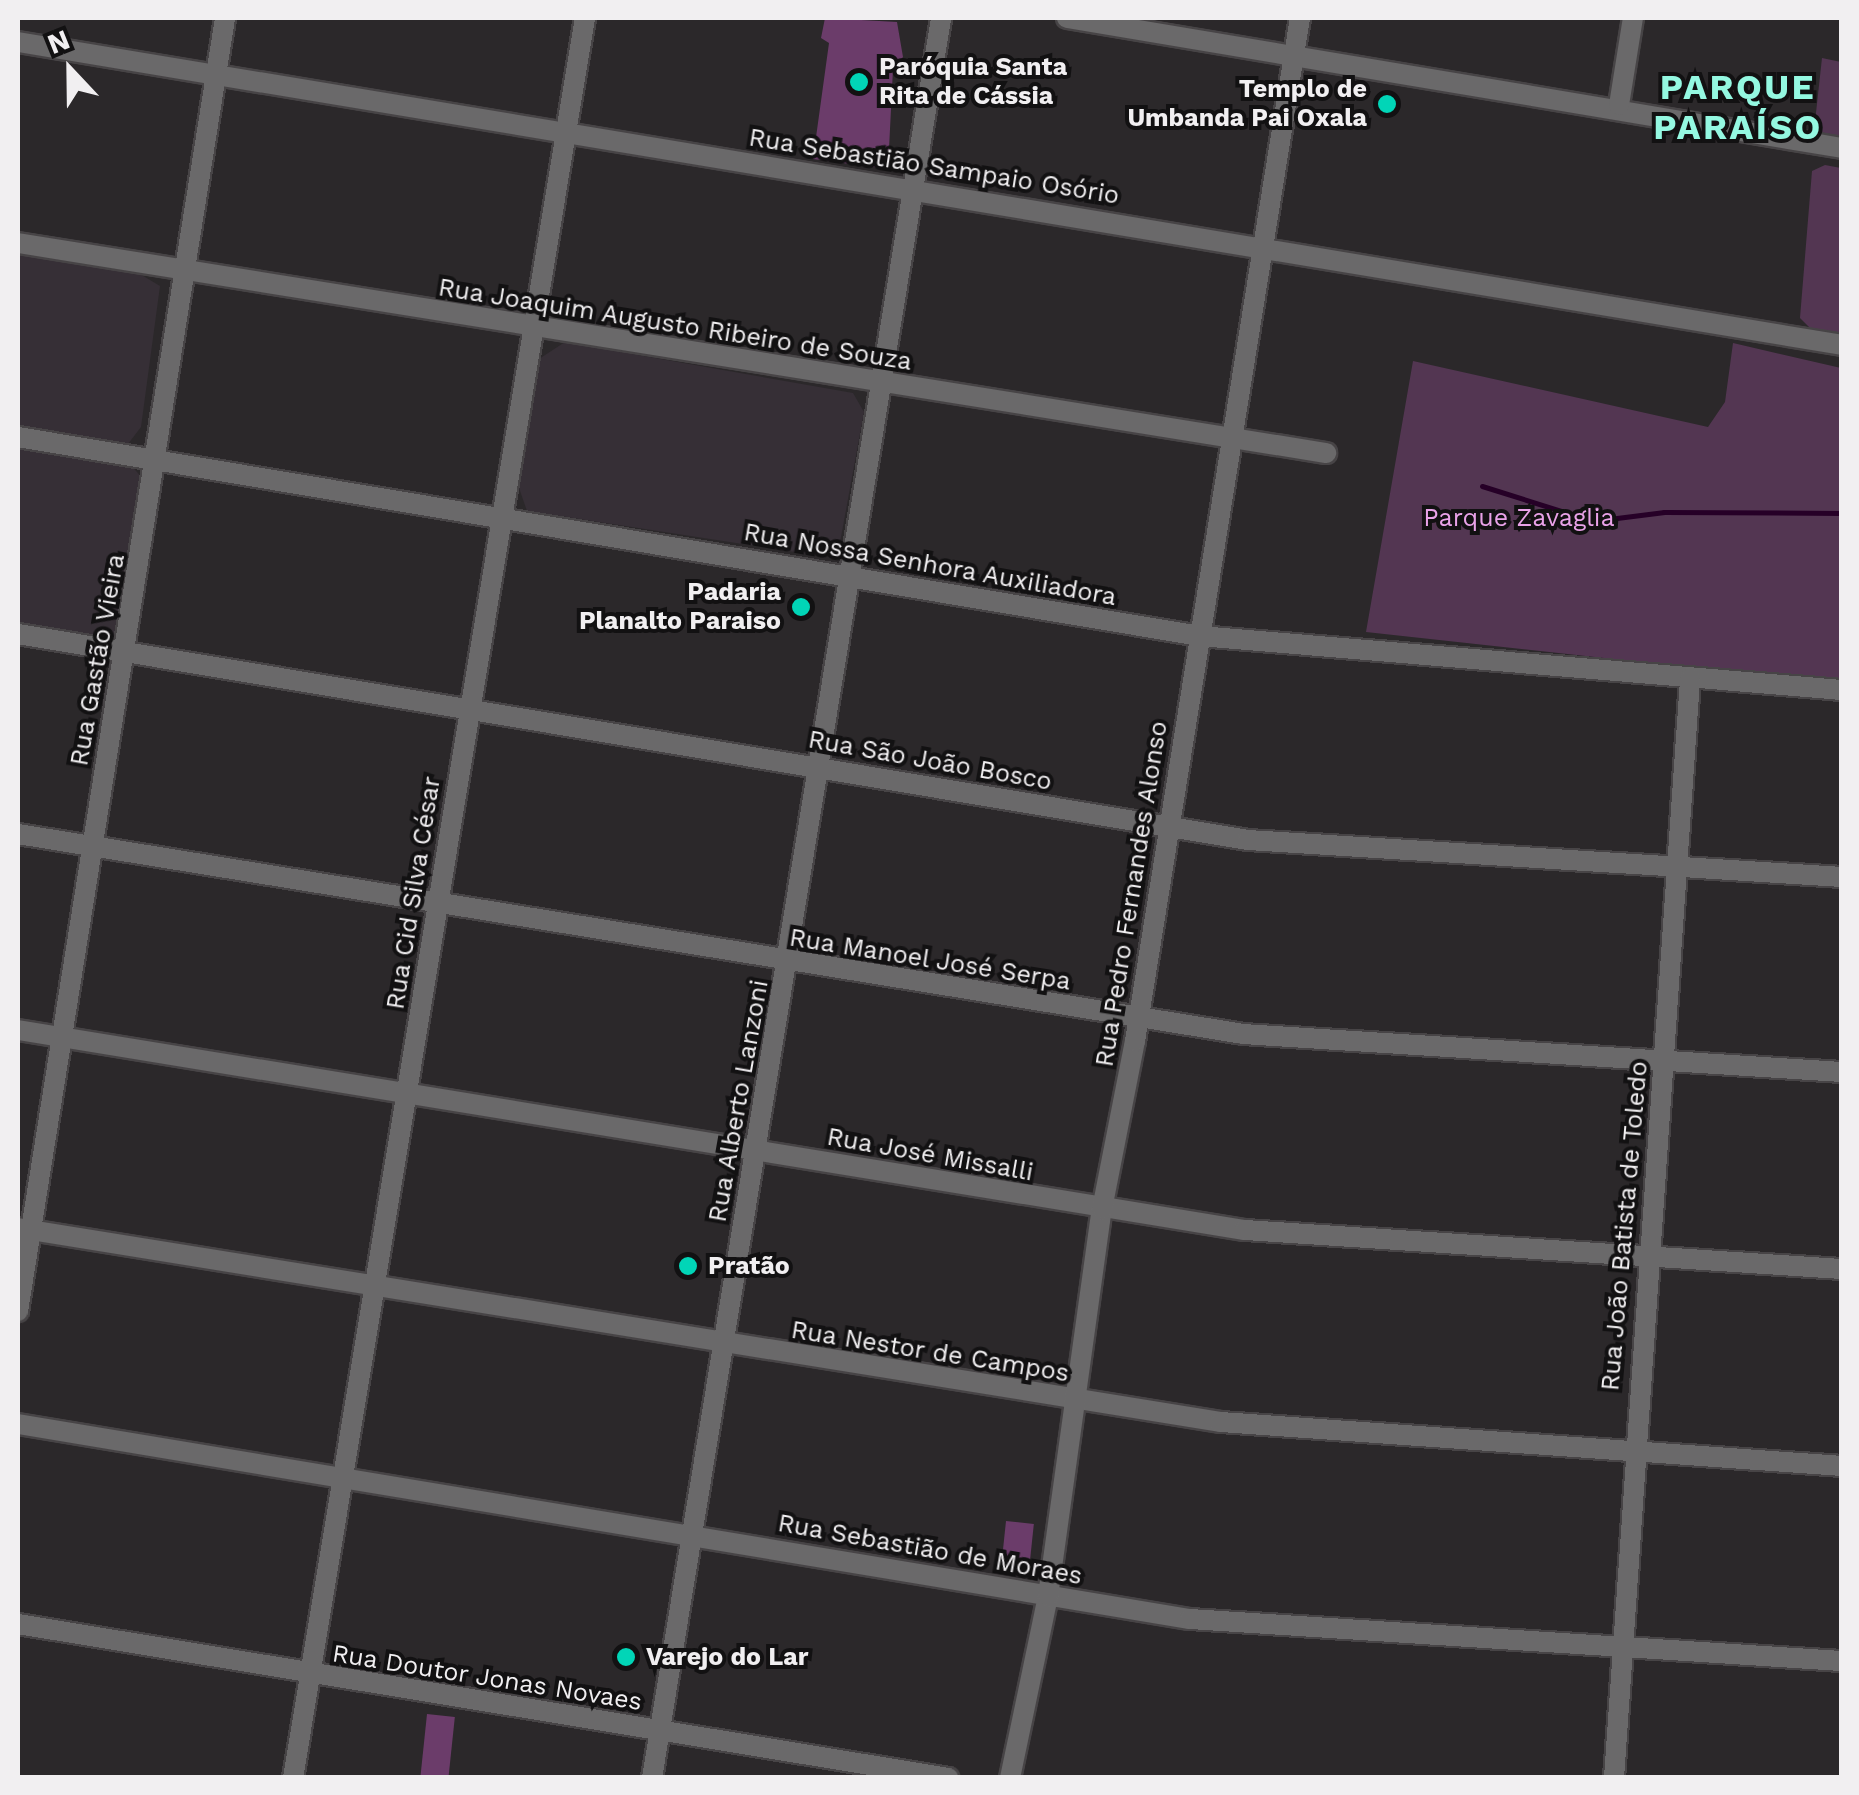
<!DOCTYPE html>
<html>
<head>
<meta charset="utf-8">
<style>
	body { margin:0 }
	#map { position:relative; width:1859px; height:1795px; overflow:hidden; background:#2b282a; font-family:"Work Sans",sans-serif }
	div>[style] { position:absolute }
	.built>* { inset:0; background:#362f36 }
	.green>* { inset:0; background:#533652 }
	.stream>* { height:5px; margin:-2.5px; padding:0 2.5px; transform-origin:2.5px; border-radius:2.5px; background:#260027 }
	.building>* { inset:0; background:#6b3c6a; transform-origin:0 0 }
	.roads { filter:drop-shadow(2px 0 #474446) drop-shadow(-2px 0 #474446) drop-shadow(0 2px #474446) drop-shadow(0 -2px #474446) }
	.minor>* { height:20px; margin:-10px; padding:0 10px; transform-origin:10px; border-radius:10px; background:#6a696a }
	.dots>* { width:28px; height:28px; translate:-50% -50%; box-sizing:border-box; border:5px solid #121112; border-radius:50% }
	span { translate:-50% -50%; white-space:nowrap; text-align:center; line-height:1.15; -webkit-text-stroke:8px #121112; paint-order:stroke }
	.poi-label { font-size:25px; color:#f1eff1; font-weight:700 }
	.left { translate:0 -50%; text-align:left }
	.right { translate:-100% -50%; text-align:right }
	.street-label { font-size:25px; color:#f1eff1 }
	.park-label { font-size:25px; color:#e9a2e8 }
	.district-label { font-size:35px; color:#94f8e1; font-weight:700; letter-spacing:2.5px }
	.frame { position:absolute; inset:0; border:20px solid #f1eff1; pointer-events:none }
	.north { position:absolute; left:20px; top:20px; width:100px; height:100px; -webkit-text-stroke:8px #121112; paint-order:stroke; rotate:338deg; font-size:28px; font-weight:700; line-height:40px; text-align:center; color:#f1eff1 }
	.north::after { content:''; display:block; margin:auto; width:35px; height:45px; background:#f1eff1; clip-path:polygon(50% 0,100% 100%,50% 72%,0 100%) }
</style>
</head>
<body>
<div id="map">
	<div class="built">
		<i style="clip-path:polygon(18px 254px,140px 274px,160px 286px,141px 427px,128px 444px,18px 428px)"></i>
		<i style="clip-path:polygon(565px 342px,853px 393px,864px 412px,839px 548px,815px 555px,527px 511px,518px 485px,539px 359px)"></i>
		<i style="clip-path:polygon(18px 444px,130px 464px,143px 479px,117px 630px,107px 640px,18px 627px)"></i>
	</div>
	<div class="green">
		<i style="clip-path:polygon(1822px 58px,1841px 62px,1841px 136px,1814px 131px)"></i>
		<i style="clip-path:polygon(1825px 165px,1841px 168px,1841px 333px,1810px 328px,1800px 318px,1812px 171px)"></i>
		<i style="clip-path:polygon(1733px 343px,1841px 368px,1841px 684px,1366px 632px,1413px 361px,1708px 427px,1725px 402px)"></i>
	</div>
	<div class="stream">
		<i style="left:1482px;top:486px;width:116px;rotate:17.5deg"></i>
		<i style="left:1593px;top:521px;width:72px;rotate:-7.2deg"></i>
		<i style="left:1664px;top:512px;width:178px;rotate:0.3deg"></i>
	</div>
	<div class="building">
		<i style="clip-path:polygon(825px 18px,897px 22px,903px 57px,893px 69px,888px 169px,813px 159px,829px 43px,821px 38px)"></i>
		<i style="left:1006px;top:1521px;width:28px;height:35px;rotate:6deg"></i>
		<i style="left:427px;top:1714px;width:28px;height:65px;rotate:6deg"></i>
	</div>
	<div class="roads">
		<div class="minor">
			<i style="left:1067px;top:18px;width:786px;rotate:9.52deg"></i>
			<i style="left:18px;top:42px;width:1849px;rotate:9.43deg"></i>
			<i style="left:1619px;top:105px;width:88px;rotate:-80.9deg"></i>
			<i style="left:18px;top:243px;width:1325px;rotate:9.12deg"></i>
			<i style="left:18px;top:437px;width:1199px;rotate:9.56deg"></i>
			<i style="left:1200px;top:636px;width:644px;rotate:4.81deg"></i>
			<i style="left:18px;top:634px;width:1247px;rotate:9.51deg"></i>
			<i style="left:1248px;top:840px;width:595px;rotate:3.56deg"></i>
			<i style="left:18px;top:834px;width:1241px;rotate:9.27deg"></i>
			<i style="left:1243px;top:1034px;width:600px;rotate:3.63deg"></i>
			<i style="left:18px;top:1030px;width:1243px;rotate:9.26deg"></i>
			<i style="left:1245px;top:1230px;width:598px;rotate:3.74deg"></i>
			<i style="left:18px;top:1228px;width:1219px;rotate:9.16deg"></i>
			<i style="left:1221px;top:1422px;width:623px;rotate:4.05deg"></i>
			<i style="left:18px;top:1311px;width:1309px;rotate:-80.9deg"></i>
			<i style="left:18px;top:1424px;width:1188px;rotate:9.45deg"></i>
			<i style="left:1190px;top:1619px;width:653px;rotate:3.69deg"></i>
			<i style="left:18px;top:1624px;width:943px;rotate:9.4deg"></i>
			<i style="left:293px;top:1778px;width:1784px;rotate:-80.58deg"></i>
			<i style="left:652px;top:1778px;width:1784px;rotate:-80.67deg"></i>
			<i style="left:1010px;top:1778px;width:186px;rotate:-78.2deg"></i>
			<i style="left:1048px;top:1596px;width:391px;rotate:-82.1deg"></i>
			<i style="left:1102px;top:1209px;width:171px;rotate:-78.9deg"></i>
			<i style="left:1135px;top:1041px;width:1036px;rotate:-80.84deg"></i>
			<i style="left:1614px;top:1778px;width:1102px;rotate:-86.04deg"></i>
		</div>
	</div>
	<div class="dots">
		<i style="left:859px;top:82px;background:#01d5b7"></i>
		<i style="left:1387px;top:104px;background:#01d5b7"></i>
		<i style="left:801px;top:607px;background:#01d5b7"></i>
		<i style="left:688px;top:1266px;background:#01d5b7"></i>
		<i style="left:626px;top:1657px;background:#01d5b7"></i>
	</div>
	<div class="poi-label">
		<span class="left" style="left:879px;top:82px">Paróquia Santa<br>Rita de Cássia</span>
		<span class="right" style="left:1367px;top:104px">Templo de<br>Umbanda Pai Oxala</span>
		<span class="right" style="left:781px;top:607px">Padaria<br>Planalto Paraiso</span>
		<span class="left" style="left:708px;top:1266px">Pratão</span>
		<span class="left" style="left:646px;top:1657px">Varejo do Lar</span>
	</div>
	<div class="street-label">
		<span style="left:934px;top:167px;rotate:9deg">Rua Sebastião Sampaio Osório</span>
		<span style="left:675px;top:325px;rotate:9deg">Rua Joaquim Augusto Ribeiro de Souza</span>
		<span style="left:930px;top:565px;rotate:10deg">Rua Nossa Senhora Auxiliadora</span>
		<span style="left:98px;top:660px;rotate:-80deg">Rua Gastão Vieira</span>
		<span style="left:930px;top:761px;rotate:10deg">Rua São João Bosco</span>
		<span style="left:414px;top:893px;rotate:-81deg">Rua Cid Silva César</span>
		<span style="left:1132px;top:894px;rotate:-81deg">Rua Pedro Fernandes Alonso</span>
		<span style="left:930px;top:960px;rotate:9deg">Rua Manoel José Serpa</span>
		<span style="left:739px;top:1101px;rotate:-80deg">Rua Alberto Lanzoni</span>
		<span style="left:930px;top:1155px;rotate:10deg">Rua José Missalli</span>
		<span style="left:1625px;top:1226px;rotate:-85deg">Rua João Batista de Toledo</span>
		<span style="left:930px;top:1352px;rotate:9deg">Rua Nestor de Campos</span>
		<span style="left:930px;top:1550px;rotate:10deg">Rua Sebastião de Moraes</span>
		<span style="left:487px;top:1678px;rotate:9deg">Rua Doutor Jonas Novaes</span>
	</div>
	<div class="park-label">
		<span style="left:1519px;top:518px">Parque Zavaglia</span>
	</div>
	<div class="district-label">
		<span style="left:1738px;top:107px">PARQUE<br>PARAÍSO</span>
	</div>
	<div class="frame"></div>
	<div class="north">N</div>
</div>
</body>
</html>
